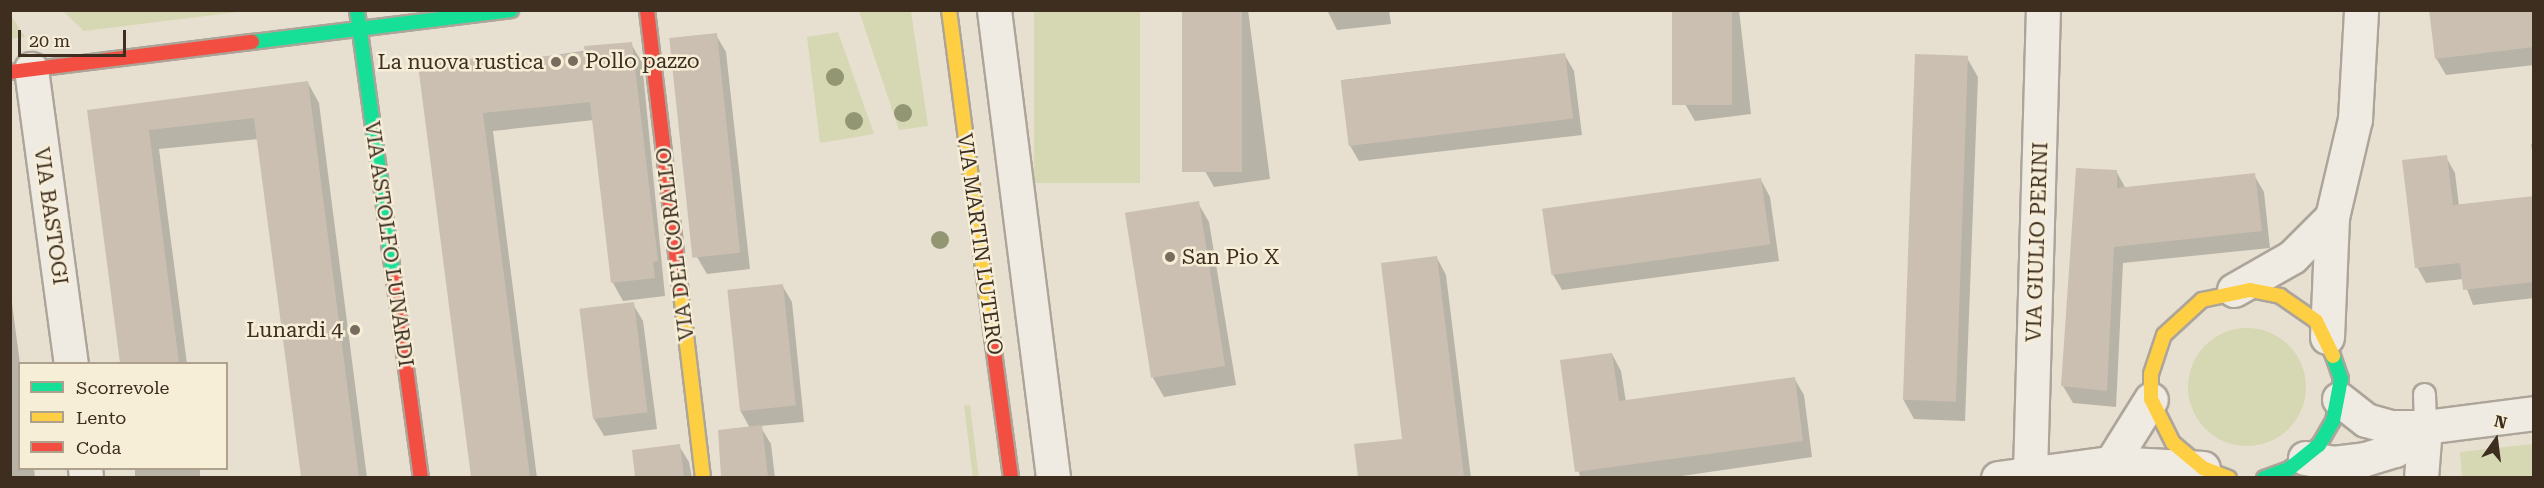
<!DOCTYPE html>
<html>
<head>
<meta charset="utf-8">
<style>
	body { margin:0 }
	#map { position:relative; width:2544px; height:488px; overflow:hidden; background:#e7e0d1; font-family:"Roboto Serif",serif }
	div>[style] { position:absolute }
	.green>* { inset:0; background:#d6d7b3; transform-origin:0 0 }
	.round { border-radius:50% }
	.shadow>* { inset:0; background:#0003; transform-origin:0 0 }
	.building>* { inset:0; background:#cbbfb2; transform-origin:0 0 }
	.roads { filter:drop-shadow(2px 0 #ada599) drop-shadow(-2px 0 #ada599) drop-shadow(0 2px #ada599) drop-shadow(0 -2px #ada599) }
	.lane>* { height:21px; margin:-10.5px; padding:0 10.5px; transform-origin:10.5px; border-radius:10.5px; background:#efebe3 }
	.street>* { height:33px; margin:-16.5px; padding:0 16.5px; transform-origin:16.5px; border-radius:16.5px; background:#efebe3 }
	.fast>* { height:14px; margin:-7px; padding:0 7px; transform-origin:7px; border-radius:7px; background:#16e098 }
	.slow>* { height:14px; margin:-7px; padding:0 7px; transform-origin:7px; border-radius:7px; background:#ffcf43 }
	.jam>* { height:14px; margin:-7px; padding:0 7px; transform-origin:7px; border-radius:7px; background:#f24e42 }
	.trees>* { width:18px; height:18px; margin:-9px; border-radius:50%; background:#929673 }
	.dots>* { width:16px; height:16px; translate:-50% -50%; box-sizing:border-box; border:3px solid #f7eed8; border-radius:50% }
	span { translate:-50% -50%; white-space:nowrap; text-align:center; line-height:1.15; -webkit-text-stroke:5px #f7eed8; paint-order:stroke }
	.poi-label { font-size:21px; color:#3d2e20 }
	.left { translate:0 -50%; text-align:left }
	.right { translate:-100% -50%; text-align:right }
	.street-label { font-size:21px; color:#3d2e20 }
	.frame { position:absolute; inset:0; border:12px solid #3d2e20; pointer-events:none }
	.legend { position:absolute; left:18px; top:362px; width:210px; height:108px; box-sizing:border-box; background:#f7eed8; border:2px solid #ada18e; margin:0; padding:8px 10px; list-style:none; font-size:18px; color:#3d2e20 }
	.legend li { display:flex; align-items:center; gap:12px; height:30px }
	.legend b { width:30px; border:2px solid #ada18e }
	.north { position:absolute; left:2466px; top:410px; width:60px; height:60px; -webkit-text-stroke:4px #f7eed8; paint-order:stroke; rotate:14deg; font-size:16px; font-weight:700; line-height:24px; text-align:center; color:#3d2e20 }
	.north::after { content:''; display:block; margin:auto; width:21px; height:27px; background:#3d2e20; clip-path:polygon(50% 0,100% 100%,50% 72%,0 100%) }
	.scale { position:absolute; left:18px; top:30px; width:108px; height:27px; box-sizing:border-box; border:3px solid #3d2e20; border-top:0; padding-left:8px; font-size:18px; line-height:21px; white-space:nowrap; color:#3d2e20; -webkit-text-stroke:4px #f7eed8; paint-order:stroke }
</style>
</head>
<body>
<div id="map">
	<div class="green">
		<i style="clip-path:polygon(79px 10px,246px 10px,246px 11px,84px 31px,64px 12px)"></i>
		<i style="clip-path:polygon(859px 11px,911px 11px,928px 126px,899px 130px)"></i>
		<i style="left:1034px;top:11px;width:106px;height:172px"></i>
		<i style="clip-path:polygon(11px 17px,12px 17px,25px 37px,11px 39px)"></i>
		<i style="clip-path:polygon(838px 32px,874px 134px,820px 143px,807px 37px)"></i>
		<i class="round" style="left:2188px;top:328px;width:118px;height:118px"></i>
		<i style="left:970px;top:405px;width:73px;height:6px;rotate:83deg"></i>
		<i style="clip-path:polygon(2533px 444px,2533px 477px,2462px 476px,2460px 452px)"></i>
	</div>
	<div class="shadow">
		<i style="clip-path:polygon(1183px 10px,1248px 10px,1270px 179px,1214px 187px,1205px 171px)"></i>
		<i style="clip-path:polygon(1327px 10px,1389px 10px,1391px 24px,1337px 30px)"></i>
		<i style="clip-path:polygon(1674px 10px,1739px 10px,1751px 114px,1695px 121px,1685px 104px)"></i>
		<i style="clip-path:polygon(2534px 10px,2534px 65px,2446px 75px,2436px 58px)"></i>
		<i style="clip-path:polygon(716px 35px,726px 52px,750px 269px,707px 274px,697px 257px,671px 40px)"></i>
		<i style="clip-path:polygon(631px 44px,642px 62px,665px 296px,623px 301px,613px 283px,594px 120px,493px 131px,537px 478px,473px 478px,420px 67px,475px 60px,479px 66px)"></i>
		<i style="clip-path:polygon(1564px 54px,1574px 71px,1582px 135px,1359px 161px,1349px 144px,1342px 80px)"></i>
		<i style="clip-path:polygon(1967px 58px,1978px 77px,1965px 421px,1914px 419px,1903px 399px)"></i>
		<i style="clip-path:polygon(308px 83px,319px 103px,367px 478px,302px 478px,259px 139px,159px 149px,187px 364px,122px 364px,89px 111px)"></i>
		<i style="clip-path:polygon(2531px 144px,2534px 144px,2534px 162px)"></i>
		<i style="clip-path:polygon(2446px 157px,2455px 173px,2459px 206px,2534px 198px,2534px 298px,2473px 305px,2463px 279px,2426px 283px,2417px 267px)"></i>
		<i style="clip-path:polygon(2116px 171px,2126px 189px,2254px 175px,2264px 192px,2270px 248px,2123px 263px,2116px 407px,2073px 403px,2063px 386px)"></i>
		<i style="clip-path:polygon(1761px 180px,1770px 197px,1779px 261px,1562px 290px,1552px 273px)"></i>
		<i style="clip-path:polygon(1198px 203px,1209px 222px,1236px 385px,1164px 397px,1153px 378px)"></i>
		<i style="clip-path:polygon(1437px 258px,1446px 275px,1471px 478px,1359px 478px,1356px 446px,1404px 440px)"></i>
		<i style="clip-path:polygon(782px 285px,792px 302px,804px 422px,760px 426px,771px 444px,775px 478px,722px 478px,720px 431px,750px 428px,740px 410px)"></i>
		<i style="clip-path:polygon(10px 288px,20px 364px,20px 468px,34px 468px,35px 478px,10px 478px)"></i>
		<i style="clip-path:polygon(633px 304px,643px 321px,657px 429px,604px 436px,594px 419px)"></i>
		<i style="clip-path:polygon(1612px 354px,1621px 371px,1626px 402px,1794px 378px,1804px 395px,1812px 457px,1668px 478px,1580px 478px,1561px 361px)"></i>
		<i style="clip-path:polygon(679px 446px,689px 462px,692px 478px,637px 478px,633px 451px)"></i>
		<i style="left:135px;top:468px;width:65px;height:10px"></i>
	</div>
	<div class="building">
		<i style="left:1182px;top:10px;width:60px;height:162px"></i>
		<i style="left:1672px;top:10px;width:60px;height:95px"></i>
		<i style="clip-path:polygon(2429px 10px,2534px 10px,2534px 47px,2435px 59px)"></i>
		<i style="left:717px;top:33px;width:221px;height:48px;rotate:84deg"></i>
		<i style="clip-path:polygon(632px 42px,658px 261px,653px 262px,655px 278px,611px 283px,590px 102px,483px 113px,530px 477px,471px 477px,418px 65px,476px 58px,477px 64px,585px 52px,584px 46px)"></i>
		<i style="left:1565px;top:53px;width:66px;height:226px;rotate:83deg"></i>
		<i style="left:1915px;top:54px;width:53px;height:346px;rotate:2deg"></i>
		<i style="clip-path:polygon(308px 81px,359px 477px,301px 477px,254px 118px,149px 130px,179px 363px,120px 363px,87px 110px)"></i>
		<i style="clip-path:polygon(2447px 155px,2453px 205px,2534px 196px,2534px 282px,2463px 290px,2460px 263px,2415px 268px,2402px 160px)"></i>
		<i style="clip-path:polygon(2076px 168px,2117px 170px,2117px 188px,2255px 173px,2262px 231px,2114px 247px,2107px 391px,2061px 386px)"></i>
		<i style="left:1761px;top:178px;width:67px;height:221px;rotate:82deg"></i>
		<i style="left:1199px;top:201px;width:167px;height:75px;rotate:81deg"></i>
		<i style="clip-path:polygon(1437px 256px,1464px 477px,1358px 477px,1354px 444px,1402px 439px,1381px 263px)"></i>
		<i style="left:783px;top:284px;width:122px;height:56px;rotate:84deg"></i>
		<i style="left:634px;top:302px;width:111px;height:55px;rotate:83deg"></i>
		<i style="clip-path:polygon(1612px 353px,1619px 401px,1795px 377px,1803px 441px,1575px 472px,1560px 360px)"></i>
		<i style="clip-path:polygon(762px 425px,768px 477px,721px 477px,718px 430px)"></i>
		<i style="clip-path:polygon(680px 444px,684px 477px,635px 477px,632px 450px)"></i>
	</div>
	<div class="roads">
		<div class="lane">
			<i style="left:2424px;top:394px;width:33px;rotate:88deg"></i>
		</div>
		<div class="street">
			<i style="left:994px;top:10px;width:472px;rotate:82.8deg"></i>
			<i style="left:31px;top:69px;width:298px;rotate:82.3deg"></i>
			<i style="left:2234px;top:290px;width:67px;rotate:-29.6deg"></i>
			<i style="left:2292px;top:257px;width:57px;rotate:-45deg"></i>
			<i style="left:2327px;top:337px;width:120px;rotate:-87.6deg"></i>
			<i style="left:2332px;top:217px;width:101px;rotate:-76.8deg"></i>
			<i style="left:2355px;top:119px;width:109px;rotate:-86.8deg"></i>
			<i style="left:2339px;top:399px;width:34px;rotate:38deg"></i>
			<i style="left:2366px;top:420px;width:25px;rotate:16deg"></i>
			<i style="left:2390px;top:427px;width:35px"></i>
			<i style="left:2425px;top:427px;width:110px;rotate:-7.3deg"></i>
			<i style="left:2305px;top:458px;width:28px;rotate:10deg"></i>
			<i style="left:2333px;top:463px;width:32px;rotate:-7deg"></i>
			<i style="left:2365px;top:459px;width:31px;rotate:-17deg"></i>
			<i style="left:2395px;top:450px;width:38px;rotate:-37deg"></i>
			<i style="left:2111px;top:463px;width:75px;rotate:-58deg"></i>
			<i style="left:85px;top:468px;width:10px;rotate:84deg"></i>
			<i style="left:2030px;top:473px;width:463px;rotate:-88.4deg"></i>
			<i style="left:1998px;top:478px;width:114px;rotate:-7.6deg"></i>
			<i style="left:2111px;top:463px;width:92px;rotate:3.1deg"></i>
			<i style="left:2421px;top:478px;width:51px;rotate:-85.5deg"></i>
		</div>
		<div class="fast">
			<i style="left:357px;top:10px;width:272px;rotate:82.2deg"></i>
			<i style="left:252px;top:42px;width:261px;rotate:-7deg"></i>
			<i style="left:2264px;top:478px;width:27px;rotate:-20deg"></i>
			<i style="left:2289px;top:469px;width:38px;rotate:-39deg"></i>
			<i style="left:2319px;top:445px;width:28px;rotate:-60deg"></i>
			<i style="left:2333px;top:421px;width:43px;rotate:-79.2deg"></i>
			<i style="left:2341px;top:379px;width:24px;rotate:-109deg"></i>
		</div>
		<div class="slow">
			<i style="left:949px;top:10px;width:330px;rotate:82.5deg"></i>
			<i style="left:680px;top:285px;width:194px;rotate:83.2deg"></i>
			<i style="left:2229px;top:478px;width:28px;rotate:-159deg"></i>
			<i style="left:2203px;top:468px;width:39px;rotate:-140deg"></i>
			<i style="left:2173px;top:443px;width:49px;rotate:-116.6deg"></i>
			<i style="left:2151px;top:399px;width:25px;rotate:-90deg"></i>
			<i style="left:2151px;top:374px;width:41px;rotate:-71.6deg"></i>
			<i style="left:2164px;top:335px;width:52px;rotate:-42.6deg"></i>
			<i style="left:2202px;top:300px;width:49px;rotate:-11.8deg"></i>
			<i style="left:2250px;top:290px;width:31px;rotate:11deg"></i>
			<i style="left:2280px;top:296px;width:44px;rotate:34.8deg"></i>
			<i style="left:2316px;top:321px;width:39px;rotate:64deg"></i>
		</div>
		<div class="jam">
			<i style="left:647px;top:10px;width:277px;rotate:83.2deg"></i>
			<i style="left:10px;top:72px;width:244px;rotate:-7.1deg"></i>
			<i style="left:394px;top:279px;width:201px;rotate:82.3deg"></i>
			<i style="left:992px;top:337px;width:142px;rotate:82.3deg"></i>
		</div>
	</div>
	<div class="trees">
		<i style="left:835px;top:77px"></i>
		<i style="left:903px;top:113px"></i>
		<i style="left:854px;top:121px"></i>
		<i style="left:940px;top:240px"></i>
	</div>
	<div class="dots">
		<i style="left:573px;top:61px;background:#786c5e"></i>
		<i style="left:556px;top:62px;background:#786c5e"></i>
		<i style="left:1170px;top:257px;background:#786c5e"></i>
		<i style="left:355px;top:330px;background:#786c5e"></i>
	</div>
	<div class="poi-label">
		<span class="left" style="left:585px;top:61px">Pollo pazzo</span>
		<span class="right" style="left:544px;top:62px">La nuova rustica</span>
		<span class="left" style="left:1182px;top:257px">San Pio X</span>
		<span class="right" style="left:343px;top:330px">Lunardi 4</span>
	</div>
	<div class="street-label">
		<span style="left:51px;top:216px;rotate:82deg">VIA BASTOGI</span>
		<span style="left:2037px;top:242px;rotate:-88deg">VIA GIULIO PERINI</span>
		<span style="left:389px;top:244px;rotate:82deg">VIA ASTOLFO LUNARDI</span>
		<span style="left:675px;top:244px;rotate:-97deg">VIA DEL CORALLO</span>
		<span style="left:980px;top:244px;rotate:82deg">VIA MARTIN LUTERO</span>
	</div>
	<div class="frame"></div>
	<ul class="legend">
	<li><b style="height:8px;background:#16e098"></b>Scorrevole</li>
	<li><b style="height:8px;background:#ffcf43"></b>Lento</li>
	<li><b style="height:8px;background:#f24e42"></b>Coda</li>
	</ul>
	<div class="north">N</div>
	<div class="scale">20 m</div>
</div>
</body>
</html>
